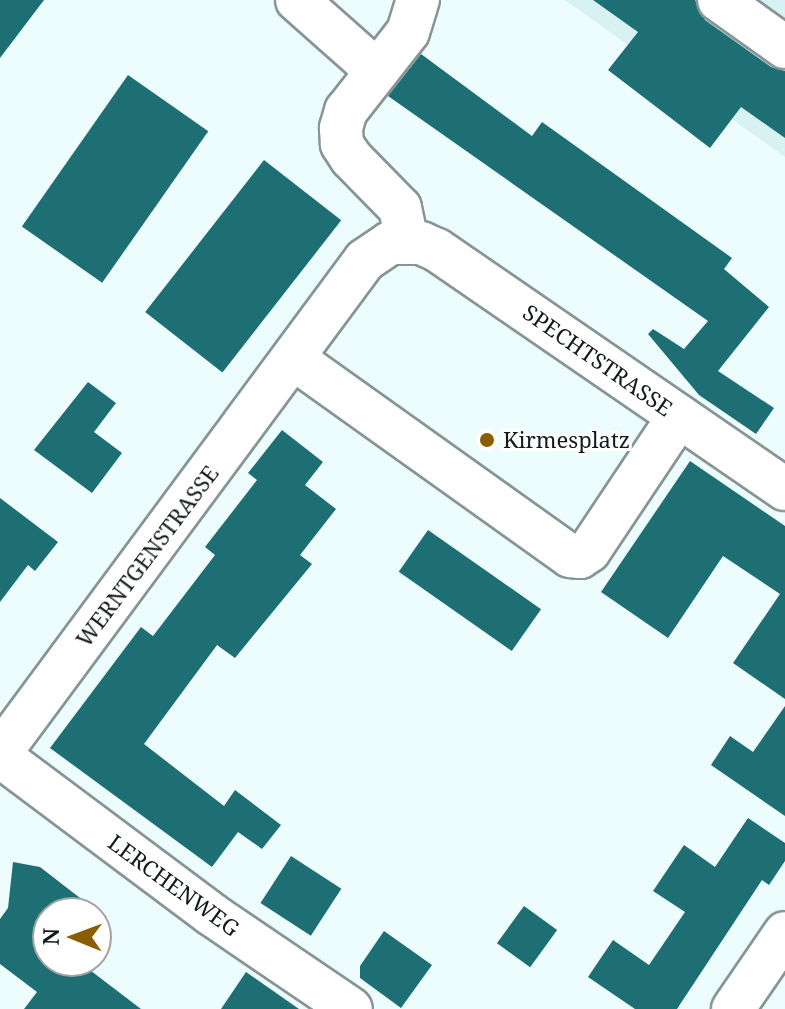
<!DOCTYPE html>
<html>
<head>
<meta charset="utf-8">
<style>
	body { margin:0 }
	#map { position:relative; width:785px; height:1009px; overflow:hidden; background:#edfcfd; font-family:"Noto Serif",serif }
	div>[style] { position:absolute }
	.built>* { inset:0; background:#d8f1f3 }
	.building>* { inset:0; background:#1d6f74; transform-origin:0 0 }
	.roads { filter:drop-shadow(2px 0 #869595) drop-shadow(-2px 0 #869595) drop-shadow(0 2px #869595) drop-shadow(0 -2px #869595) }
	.minor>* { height:42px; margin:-21px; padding:0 21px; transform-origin:21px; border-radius:21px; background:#fff }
	.dots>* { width:22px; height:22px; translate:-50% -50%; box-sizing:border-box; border:4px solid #fff; border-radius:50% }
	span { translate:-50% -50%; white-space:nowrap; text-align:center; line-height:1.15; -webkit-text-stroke:6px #fff; paint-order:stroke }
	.street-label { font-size:22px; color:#14191a }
	.poi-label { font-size:22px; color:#14191a }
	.left { translate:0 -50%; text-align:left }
	.north { position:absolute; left:32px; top:897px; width:80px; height:80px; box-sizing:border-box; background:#fff; border:2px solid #a1a3a3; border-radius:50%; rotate:271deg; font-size:22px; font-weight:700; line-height:32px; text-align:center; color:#14191a }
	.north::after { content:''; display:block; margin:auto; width:28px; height:36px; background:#895e00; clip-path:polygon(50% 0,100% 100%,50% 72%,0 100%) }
</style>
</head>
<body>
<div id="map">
	<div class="built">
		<i style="clip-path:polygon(565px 0,785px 0,785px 157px)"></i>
	</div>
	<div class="building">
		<i style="clip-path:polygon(0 0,44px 0,0 58px)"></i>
		<i style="clip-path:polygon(593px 0,695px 0,705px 20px,771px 67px,785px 71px,785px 138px,741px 107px,710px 148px,608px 70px,638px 32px)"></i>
		<i style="clip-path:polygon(421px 54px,532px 136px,542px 122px,732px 258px,724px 269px,769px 307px,718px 371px,774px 408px,756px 434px,699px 395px,648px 334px,653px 329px,684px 349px,708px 321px,388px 96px)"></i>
		<i style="left:128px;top:75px;width:98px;height:185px;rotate:35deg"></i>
		<i style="left:264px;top:160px;width:98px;height:193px;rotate:38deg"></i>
		<i style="clip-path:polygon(88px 382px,116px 403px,94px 432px,122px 453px,92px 493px,34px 450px)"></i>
		<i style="clip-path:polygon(282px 430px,323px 462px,305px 485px,336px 509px,300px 555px,312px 564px,235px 658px,217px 645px,144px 744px,224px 806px,235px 790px,281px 825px,262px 849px,238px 832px,212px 867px,50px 748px,141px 627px,153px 636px,215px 555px,205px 547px,257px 480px,248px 473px)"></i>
		<i style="clip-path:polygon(690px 461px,785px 526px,785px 699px,733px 663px,780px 594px,723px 556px,668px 638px,601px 592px)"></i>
		<i style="clip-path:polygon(0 498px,58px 542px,35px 571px,28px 565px,0 602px)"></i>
		<i style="left:428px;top:530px;width:138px;height:51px;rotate:35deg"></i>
		<i style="clip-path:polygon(785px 706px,785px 816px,711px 765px,730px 736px,753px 752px)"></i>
		<i style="clip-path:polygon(748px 818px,785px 843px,785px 861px,769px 885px,762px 880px,677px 1009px,635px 1009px,588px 977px,613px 940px,649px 965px,685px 912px,653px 891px,684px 845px,715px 867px)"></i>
		<i style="left:291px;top:856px;width:60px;height:56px;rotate:33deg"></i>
		<i style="clip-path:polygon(13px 862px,40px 867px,102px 915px,96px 923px,96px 913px,48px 913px,48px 961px,78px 961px,141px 1009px,24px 1009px,37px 992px,0 964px,0 919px,8px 908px)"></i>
		<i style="left:524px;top:906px;width:41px;height:46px;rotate:36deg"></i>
		<i style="clip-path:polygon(384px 931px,432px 965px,401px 1008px,360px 978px,360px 966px)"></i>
		<i style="clip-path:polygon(246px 972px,299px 1009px,221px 1009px)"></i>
	</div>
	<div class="roads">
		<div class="minor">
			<i style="left:297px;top:0;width:107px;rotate:41.6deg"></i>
			<i style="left:719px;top:0;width:81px;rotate:35.5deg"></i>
			<i style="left:407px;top:241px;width:34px;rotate:-102deg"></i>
			<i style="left:400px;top:208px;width:70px;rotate:-134.4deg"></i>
			<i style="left:351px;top:158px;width:17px;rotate:-123deg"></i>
			<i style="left:342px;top:144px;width:16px;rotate:-94deg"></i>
			<i style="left:341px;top:128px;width:18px;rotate:-74deg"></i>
			<i style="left:346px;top:111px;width:100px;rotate:-51.9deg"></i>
			<i style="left:408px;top:32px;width:34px;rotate:-73deg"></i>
			<i style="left:294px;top:359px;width:339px;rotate:35.5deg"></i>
			<i style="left:570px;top:556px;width:10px;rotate:6deg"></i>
			<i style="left:580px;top:557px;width:11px;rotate:-34deg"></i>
			<i style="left:589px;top:551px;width:162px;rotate:-56.3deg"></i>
			<i style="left:0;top:753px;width:613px;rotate:-53.49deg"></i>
			<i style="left:365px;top:260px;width:30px;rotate:-34deg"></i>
			<i style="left:390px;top:243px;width:31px"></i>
			<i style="left:421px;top:243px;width:17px;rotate:24deg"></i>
			<i style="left:437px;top:250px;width:422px;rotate:34.5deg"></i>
			<i style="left:0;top:756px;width:264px;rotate:36.8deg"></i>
			<i style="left:211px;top:914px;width:169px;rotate:34.2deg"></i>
			<i style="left:733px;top:1009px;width:92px;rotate:-55.6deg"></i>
		</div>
	</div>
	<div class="dots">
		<i style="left:487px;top:440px;background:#895e00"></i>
	</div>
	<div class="street-label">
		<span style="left:598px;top:360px;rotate:35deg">SPECHTSTRASSE</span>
		<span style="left:147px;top:556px;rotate:-53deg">WERNTGENSTRASSE</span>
		<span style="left:174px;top:885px;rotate:36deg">LERCHENWEG</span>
	</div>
	<div class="poi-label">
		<span class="left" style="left:503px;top:440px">Kirmesplatz</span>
	</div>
	<div class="north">N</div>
</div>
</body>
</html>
